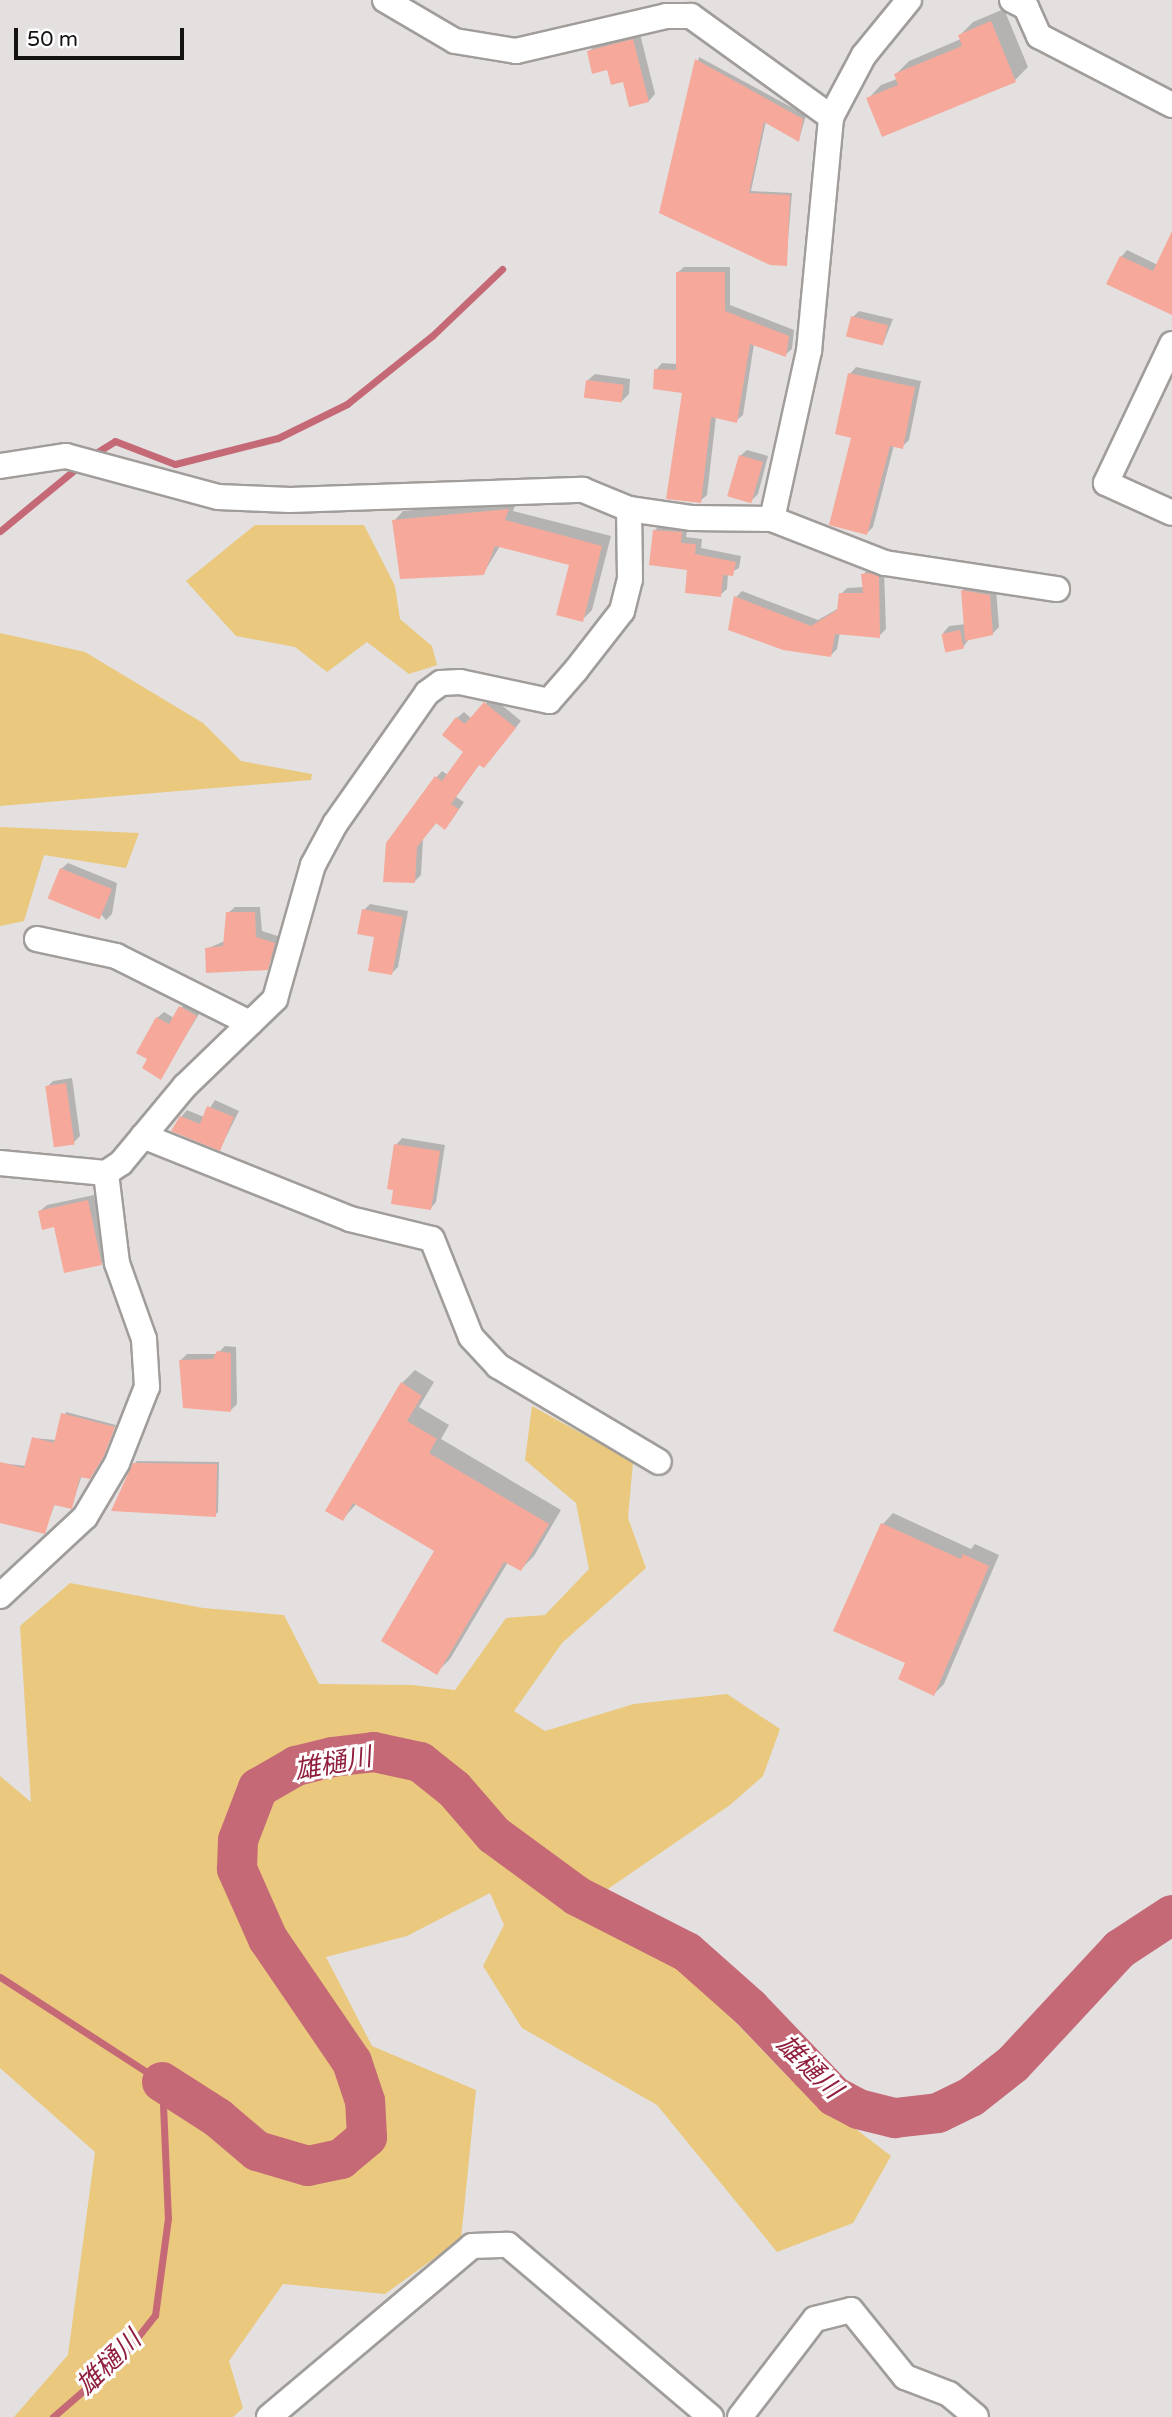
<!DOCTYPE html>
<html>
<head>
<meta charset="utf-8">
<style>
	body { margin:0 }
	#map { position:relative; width:1172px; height:2417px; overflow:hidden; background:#e3e0df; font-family:"Varela Round","Noto Sans JP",sans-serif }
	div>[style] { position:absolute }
	.green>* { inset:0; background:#eac87e }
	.shadow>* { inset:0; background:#0003 }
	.stream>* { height:7px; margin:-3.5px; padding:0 3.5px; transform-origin:3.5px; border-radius:3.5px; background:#c56977 }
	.river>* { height:40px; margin:-20px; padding:0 20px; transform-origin:20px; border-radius:20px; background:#c56977 }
	.building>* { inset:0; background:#f6a99b; transform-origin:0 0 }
	.roads { filter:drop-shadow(2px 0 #a09d9b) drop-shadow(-2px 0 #a09d9b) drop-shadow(0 2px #a09d9b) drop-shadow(0 -2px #a09d9b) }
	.street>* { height:24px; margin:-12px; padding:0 12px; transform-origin:12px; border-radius:12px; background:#fff }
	span { translate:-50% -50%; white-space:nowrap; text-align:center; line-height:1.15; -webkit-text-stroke:6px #fff; paint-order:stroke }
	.water-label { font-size:26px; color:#90203d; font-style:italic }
	.scale { position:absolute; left:14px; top:28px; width:170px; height:32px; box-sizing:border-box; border:4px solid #141312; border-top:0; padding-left:9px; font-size:21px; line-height:24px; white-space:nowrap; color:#141312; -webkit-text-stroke:5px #fff; paint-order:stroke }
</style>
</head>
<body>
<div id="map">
	<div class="green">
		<i style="clip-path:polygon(255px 525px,364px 525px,395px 586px,400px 619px,432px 646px,437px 665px,409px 674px,367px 642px,327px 672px,295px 647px,236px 636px,186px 581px)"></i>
		<i style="clip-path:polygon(0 633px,85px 652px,203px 723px,241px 761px,312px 774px,311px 780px,0 806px)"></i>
		<i style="clip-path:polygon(0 827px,139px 833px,126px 868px,44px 855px,24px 921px,0 926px)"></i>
		<i style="clip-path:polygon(532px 1406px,633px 1462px,628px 1518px,646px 1568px,562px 1643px,514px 1711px,545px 1731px,634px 1704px,727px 1694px,780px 1729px,763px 1776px,730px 1805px,608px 1889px,789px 2078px,891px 2156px,853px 2223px,777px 2252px,657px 2105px,522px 2028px,483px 1966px,504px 1925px,490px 1893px,407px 1936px,326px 1957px,372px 2046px,476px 2090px,461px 2239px,385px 2294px,283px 2284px,229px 2361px,243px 2408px,233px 2417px,14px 2417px,68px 2355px,95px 2152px,0 2068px,0 1776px,31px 1802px,20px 1626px,70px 1583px,203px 1608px,284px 1615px,319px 1684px,412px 1685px,455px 1690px,506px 1618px,545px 1615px,589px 1569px,576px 1503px,525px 1460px)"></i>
	</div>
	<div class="shadow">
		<i style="clip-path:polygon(1004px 9px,1028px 67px,1015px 80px,868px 99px,881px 85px,897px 79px,896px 74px,909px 61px,961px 39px,960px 35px,973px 22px)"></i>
		<i style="clip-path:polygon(640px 34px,655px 94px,649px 101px,589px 52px,595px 45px)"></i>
		<i style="clip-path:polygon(699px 57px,806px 115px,799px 140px,766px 121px,751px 191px,792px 193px,786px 264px,661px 212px)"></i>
		<i style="clip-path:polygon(1172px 235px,1172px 310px,1121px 257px,1127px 250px,1158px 265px)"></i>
		<i style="clip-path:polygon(684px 267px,730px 267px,730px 305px,794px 330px,792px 349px,785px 355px,754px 344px,743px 415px,736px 421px,716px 417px,707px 495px,700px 501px,684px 392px,656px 370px,662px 363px,677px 364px,677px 273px)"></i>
		<i style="clip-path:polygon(859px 311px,893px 319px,883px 344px,853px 317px)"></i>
		<i style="clip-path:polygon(856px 367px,921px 381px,909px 440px,902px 447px,894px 445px,873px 527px,867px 533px,850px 374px)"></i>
		<i style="clip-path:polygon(595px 374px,630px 379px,629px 394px,622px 401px,588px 380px)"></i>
		<i style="clip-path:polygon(747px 450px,768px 456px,758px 494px,751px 501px,740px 456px)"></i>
		<i style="clip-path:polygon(517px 500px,513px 511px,611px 536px,592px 610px,582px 620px,571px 564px,500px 546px,483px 574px,394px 521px,403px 511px)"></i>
		<i style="clip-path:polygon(661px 524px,688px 526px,686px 537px,702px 539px,701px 548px,741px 556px,739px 568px,728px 574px,727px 589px,720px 595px,654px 531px)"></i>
		<i style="clip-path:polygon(869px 568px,884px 570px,886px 629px,879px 636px,840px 632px,837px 649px,831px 655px,736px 597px,742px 591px,818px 620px,839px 608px,841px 594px,847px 588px,864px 587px,863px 575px)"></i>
		<i style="clip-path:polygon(969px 584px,996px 589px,999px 627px,992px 634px,969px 639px,963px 647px,943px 633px,949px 626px,966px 624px,963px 590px)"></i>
		<i style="clip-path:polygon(492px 697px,521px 721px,490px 760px,480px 763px,456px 797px,464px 802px,451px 821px,445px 827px,437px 822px,423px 839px,421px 875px,414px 882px,385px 880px,436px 778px,442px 771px,448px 775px,465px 752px,457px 718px,464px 712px,472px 719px)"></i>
		<i style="clip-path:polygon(68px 863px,117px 883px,112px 914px,106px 920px,61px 869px)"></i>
		<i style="clip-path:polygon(370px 904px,408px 911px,398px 967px,391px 974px,364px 910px)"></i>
		<i style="clip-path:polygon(235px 907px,260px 907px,262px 931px,281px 937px,267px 968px,206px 949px,225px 941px,228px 913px)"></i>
		<i style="clip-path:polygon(187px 1000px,202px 1009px,161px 1077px,157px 1018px,164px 1012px,174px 1018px)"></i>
		<i style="clip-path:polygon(72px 1078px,80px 1136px,74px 1142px,47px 1087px,53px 1081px)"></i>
		<i style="clip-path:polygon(215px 1100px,239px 1111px,220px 1149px,181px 1117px,187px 1110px,204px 1117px)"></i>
		<i style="clip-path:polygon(402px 1138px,445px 1145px,436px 1202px,430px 1209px,395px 1188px,396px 1145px)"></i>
		<i style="clip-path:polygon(94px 1195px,108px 1257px,101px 1263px,40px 1211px,47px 1205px)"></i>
		<i style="clip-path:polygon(225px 1346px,236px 1347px,237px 1404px,230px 1411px,180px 1361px,187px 1354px,217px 1354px)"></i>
		<i style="clip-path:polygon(415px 1370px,434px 1382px,419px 1407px,449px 1425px,441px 1439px,561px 1510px,534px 1556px,521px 1569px,508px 1562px,450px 1659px,437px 1672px,436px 1550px,357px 1503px,343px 1519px,402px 1383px)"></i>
		<i style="clip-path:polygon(66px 1412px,116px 1425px,92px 1475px,82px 1475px,71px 1508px,55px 1504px,44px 1532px,0 1521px,1px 1463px,26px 1466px,34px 1438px,56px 1440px)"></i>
		<i style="clip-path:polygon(137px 1461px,219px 1462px,218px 1512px,215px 1515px,134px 1464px)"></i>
		<i style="clip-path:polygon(893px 1513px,971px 1549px,975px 1544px,999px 1555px,944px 1684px,934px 1694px,907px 1663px,883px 1524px)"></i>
	</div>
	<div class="stream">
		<i style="left:91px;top:456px;width:28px;rotate:-32deg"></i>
		<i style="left:115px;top:441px;width:64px;rotate:21deg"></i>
		<i style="left:175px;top:464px;width:106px;rotate:-14.2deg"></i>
		<i style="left:278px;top:438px;width:77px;rotate:-26.2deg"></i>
		<i style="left:347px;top:404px;width:109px;rotate:-38.7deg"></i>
		<i style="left:432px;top:336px;width:97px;rotate:-43.7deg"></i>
		<i style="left:0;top:531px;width:102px;rotate:-39.4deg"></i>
		<i style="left:0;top:1977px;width:193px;rotate:32.9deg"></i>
		<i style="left:162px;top:2082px;width:136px;rotate:87.5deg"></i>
		<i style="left:168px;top:2218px;width:98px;rotate:97.6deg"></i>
		<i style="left:155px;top:2315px;width:55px;rotate:128.3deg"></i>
		<i style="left:121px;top:2358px;width:90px;rotate:139.1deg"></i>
	</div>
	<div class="river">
		<i style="left:162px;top:2082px;width:67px;rotate:32.7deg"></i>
		<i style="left:218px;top:2118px;width:51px;rotate:40.2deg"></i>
		<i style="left:257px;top:2151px;width:53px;rotate:16.4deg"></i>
		<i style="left:308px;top:2166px;width:34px;rotate:-12deg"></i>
		<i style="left:341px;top:2159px;width:34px;rotate:-40deg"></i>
		<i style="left:367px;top:2137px;width:36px;rotate:-93deg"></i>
		<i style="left:365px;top:2101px;width:41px;rotate:-108.4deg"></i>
		<i style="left:352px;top:2062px;width:149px;rotate:-124.3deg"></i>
		<i style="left:268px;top:1939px;width:77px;rotate:-113.9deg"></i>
		<i style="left:237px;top:1869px;width:29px;rotate:-88deg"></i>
		<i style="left:238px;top:1840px;width:56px;rotate:-69deg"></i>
		<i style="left:258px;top:1788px;width:44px;rotate:-30.1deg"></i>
		<i style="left:296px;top:1766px;width:37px;rotate:-14deg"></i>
		<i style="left:332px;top:1757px;width:42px;rotate:-6.8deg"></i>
		<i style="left:374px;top:1752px;width:47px;rotate:12.3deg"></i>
		<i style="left:420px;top:1762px;width:43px;rotate:38.5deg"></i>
		<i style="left:454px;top:1789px;width:61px;rotate:49deg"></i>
		<i style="left:494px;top:1835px;width:103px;rotate:36.3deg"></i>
		<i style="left:577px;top:1896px;width:123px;rotate:27deg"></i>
		<i style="left:687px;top:1952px;width:84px;rotate:41.6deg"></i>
		<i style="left:750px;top:2008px;width:122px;rotate:46.3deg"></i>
		<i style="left:834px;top:2096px;width:27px;rotate:28deg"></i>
		<i style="left:858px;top:2109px;width:38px;rotate:14deg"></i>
		<i style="left:895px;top:2118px;width:43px;rotate:-6.6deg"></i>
		<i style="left:938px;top:2113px;width:37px;rotate:-26deg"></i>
		<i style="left:971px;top:2097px;width:53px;rotate:-38.2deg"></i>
		<i style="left:1013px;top:2064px;width:157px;rotate:-47.1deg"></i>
		<i style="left:1120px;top:1949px;width:62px;rotate:-33.2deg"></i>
	</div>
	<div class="building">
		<i style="clip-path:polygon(991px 21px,1016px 82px,882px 137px,866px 98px,898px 85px,894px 74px,962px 46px,958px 35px)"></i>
		<i style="clip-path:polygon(633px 39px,649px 102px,629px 107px,623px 82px,611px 85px,607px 70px,592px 74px,587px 51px)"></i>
		<i style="clip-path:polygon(695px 59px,803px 119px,799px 142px,764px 122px,749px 193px,790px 195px,787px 266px,770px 265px,659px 213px)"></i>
		<i style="clip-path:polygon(1172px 231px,1172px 315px,1106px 284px,1120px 256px,1153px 271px)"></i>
		<i style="clip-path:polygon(676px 272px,725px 272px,725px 311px,789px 336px,786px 357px,750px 344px,737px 423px,711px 417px,701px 503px,666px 499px,682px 393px,653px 389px,654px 369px,676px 370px)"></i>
		<i style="left:851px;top:316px;width:38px;height:21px;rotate:14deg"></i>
		<i style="clip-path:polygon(848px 373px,915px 387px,903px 449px,890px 446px,867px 535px,829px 525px,851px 438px,835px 434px)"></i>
		<i style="left:586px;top:380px;width:38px;height:18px;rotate:7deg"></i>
		<i style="left:739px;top:455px;width:25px;height:43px;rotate:16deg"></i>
		<i style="clip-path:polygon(509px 509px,505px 520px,602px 546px,583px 622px,556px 615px,569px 565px,495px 546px,484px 575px,400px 579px,392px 520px)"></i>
		<i style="clip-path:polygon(653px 530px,682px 532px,681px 543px,696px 544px,695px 554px,736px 562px,733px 576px,723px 575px,721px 597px,685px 593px,687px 570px,649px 565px)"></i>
		<i style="clip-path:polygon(870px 573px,879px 576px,880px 638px,835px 634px,831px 657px,783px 650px,728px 630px,734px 596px,811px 626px,837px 610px,839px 593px,863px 593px,861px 574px)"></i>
		<i style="clip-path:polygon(961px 590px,990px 595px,993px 635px,965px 641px)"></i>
		<i style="left:960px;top:630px;width:19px;height:19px;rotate:78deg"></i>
		<i style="clip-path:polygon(484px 702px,516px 728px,484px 768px,479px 765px,451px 804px,459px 809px,445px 830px,436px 823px,417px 847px,415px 883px,383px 882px,386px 843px,435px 776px,442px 781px,463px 752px,442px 735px,456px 717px,465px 724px)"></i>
		<i style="left:60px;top:868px;width:56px;height:33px;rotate:22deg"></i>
		<i style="clip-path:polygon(362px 909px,403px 917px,392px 975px,368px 971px,374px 937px,357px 934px)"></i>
		<i style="clip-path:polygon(226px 912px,255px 912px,256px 937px,275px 943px,268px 970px,206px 973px,205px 948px,223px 946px)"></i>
		<i style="clip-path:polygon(179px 1006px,197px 1016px,161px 1080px,142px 1068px,147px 1059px,136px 1053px,156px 1017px,169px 1024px)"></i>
		<i style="left:66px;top:1083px;width:62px;height:21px;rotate:82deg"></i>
		<i style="clip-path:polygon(207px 1106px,234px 1117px,220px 1151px,171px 1131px,180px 1116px,200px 1124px)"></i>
		<i style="clip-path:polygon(394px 1144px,440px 1151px,431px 1210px,391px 1204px,393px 1190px,387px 1189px)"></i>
		<i style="clip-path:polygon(88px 1200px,102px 1265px,64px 1273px,54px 1227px,42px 1230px,38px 1211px)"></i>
		<i style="clip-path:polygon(217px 1351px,231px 1353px,231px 1412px,183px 1408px,179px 1360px,213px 1359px)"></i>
		<i style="clip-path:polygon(401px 1382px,422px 1396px,407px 1421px,437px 1439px,429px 1453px,549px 1524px,521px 1571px,504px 1562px,437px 1675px,381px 1641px,434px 1551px,353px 1503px,343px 1521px,325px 1511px)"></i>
		<i style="clip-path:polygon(61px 1413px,115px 1427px,104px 1456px,90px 1479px,80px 1477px,72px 1509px,54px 1505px,45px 1534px,0 1523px,0 1462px,24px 1468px,32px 1437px,54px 1443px)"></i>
		<i style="clip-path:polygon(133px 1463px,217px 1464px,216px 1517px,111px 1511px)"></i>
		<i style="clip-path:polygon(881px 1523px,961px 1559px,963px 1554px,989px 1566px,934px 1696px,898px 1679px,905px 1663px,833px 1631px)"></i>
	</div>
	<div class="roads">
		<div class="street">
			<i style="left:385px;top:0;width:81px;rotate:30.4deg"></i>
			<i style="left:455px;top:41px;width:62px;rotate:9.3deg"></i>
			<i style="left:516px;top:51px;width:154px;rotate:-13.1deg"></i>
			<i style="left:666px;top:16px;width:25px"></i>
			<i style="left:691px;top:16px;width:173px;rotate:35.8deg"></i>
			<i style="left:1012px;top:0;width:16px;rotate:27deg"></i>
			<i style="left:1026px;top:7px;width:32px;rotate:66deg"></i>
			<i style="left:1039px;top:36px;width:150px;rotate:27.4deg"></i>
			<i style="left:1172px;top:344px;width:154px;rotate:115.4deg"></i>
			<i style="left:1106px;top:483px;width:72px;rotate:24.4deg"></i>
			<i style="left:0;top:466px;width:67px;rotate:-8.6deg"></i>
			<i style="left:66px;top:456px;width:157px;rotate:15.1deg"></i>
			<i style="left:218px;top:497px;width:72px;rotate:2.4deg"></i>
			<i style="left:290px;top:500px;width:293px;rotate:-2deg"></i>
			<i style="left:583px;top:490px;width:50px;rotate:22.4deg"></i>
			<i style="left:629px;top:509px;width:64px;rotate:8.1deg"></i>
			<i style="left:692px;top:518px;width:80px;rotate:0.7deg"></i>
			<i style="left:772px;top:519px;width:121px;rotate:21.3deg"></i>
			<i style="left:885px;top:563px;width:174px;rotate:8.6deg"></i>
			<i style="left:772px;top:519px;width:172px;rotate:-77.6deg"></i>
			<i style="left:809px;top:351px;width:235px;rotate:-84.6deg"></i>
			<i style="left:831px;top:117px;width:70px;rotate:-62deg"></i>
			<i style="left:864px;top:55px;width:71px;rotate:-50.7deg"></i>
			<i style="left:37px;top:939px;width:81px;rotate:12.1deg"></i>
			<i style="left:116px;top:956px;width:150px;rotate:26.6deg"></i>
			<i style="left:143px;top:1136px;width:223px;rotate:21.8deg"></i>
			<i style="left:350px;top:1219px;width:84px;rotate:13.7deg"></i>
			<i style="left:432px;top:1239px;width:105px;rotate:68.3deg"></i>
			<i style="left:471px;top:1337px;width:40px;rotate:47deg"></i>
			<i style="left:498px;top:1366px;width:187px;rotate:30.8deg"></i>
			<i style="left:0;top:1163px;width:106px;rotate:5.4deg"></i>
			<i style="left:106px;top:1173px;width:18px;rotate:-34deg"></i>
			<i style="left:121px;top:1163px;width:100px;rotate:-50.3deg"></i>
			<i style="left:185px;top:1086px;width:125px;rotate:-44deg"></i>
			<i style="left:275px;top:999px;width:139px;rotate:-74.2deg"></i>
			<i style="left:313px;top:865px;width:47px;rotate:-61.8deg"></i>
			<i style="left:335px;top:824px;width:160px;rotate:-54.9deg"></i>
			<i style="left:427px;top:693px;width:17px;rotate:-36deg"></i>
			<i style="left:441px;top:683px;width:19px;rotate:-3deg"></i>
			<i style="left:460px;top:682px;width:91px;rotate:12.1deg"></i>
			<i style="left:549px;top:701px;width:41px;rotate:-48.9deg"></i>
			<i style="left:576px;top:670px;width:75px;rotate:-52.1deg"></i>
			<i style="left:622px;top:611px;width:33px;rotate:-76deg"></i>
			<i style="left:630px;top:579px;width:70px;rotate:-90.8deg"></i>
			<i style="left:0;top:1596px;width:116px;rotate:-42.9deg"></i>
			<i style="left:85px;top:1517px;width:63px;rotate:-59.3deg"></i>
			<i style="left:117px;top:1463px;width:82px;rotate:-68.5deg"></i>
			<i style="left:147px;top:1387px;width:48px;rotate:-93.6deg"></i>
			<i style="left:144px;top:1339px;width:81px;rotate:-109.6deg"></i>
			<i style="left:117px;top:1263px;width:91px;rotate:-97deg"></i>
			<i style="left:269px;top:2417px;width:265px;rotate:-40.1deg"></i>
			<i style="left:472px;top:2246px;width:36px;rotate:-2deg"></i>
			<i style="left:508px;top:2245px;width:266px;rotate:40.3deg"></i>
			<i style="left:740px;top:2417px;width:123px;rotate:-52.6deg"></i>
			<i style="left:815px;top:2319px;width:37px;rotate:-14deg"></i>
			<i style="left:851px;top:2310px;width:86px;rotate:51.1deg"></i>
			<i style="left:905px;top:2377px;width:47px;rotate:21.1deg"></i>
			<i style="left:949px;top:2394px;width:35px;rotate:40deg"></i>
		</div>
	</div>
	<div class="water-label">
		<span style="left:333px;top:1764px;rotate:-11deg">雄樋川</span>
		<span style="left:809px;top:2067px;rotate:44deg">雄樋川</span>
		<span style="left:109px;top:2363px;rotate:-45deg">雄樋川</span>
	</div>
	<div class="scale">50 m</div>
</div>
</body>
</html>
